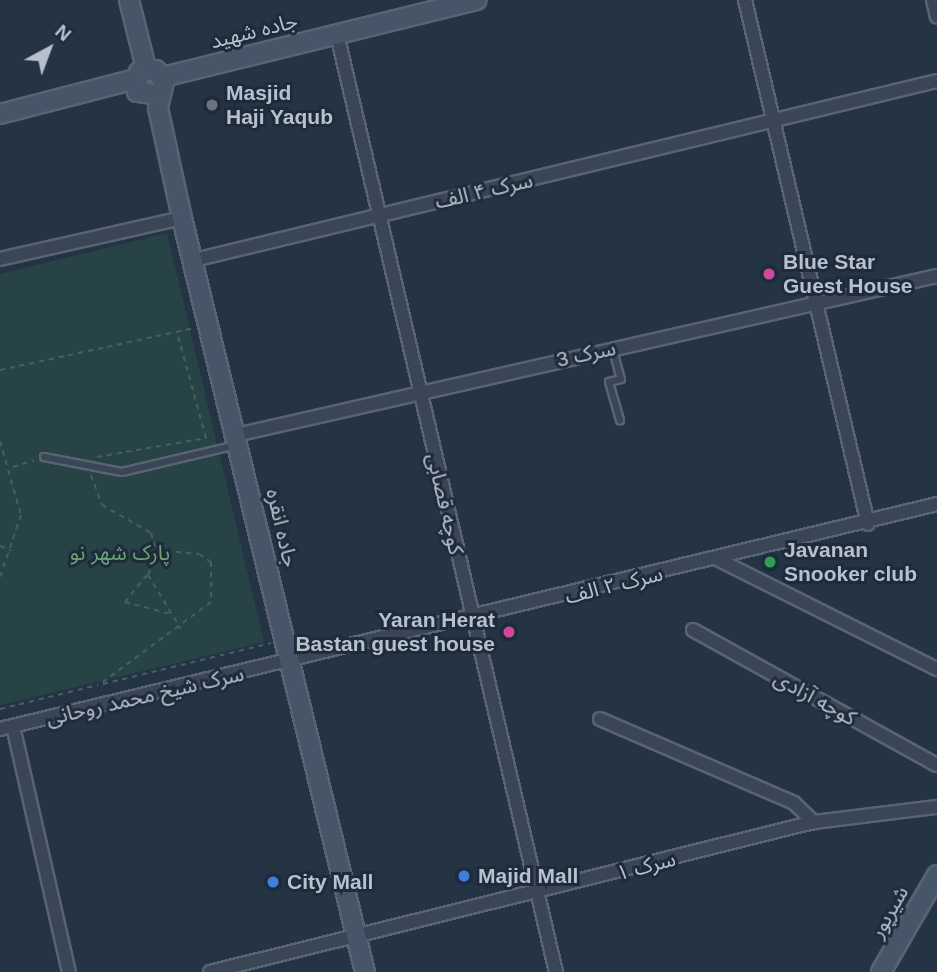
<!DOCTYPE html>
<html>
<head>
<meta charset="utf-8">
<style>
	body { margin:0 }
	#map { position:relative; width:937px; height:972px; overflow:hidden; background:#253445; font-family:Arial,"Noto Sans Arabic",sans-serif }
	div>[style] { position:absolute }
	.green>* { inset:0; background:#274346 }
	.path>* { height:2px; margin-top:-1px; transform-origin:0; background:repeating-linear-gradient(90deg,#466062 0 5px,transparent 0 10px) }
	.roads { filter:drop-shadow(2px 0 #586472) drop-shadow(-2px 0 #586472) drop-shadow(0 2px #586472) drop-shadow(0 -2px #586472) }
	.service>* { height:6px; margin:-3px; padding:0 3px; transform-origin:3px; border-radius:3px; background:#3a4655 }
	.minor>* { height:12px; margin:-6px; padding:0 6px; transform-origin:6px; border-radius:6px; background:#3a4655 }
	.secondary>* { height:18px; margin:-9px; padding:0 9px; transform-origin:9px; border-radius:9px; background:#475568 }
	.dots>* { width:19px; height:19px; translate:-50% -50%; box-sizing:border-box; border:4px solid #1e2b3a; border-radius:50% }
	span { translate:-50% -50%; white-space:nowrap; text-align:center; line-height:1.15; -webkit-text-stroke:6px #1e2b3a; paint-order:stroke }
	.street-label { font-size:21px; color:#b7c1ce }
	.poi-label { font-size:21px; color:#b7c1ce; font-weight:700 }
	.left { translate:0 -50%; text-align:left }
	.right { translate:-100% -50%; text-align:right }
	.park-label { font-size:21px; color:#6da177 }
	.north { position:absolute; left:14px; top:14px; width:70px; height:70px; -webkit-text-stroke:5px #1e2b3a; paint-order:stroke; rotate:41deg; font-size:19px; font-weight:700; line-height:28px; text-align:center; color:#b7c1ce }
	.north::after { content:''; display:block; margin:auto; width:24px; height:32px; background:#b7c1ce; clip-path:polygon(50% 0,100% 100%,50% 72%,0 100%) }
</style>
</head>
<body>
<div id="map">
	<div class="green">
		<i style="clip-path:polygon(167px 233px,264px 642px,0 705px,0 274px)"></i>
	</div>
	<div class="path">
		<i style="left:0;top:370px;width:199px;rotate:-12.2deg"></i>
		<i style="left:0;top:441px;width:77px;rotate:74.2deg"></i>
		<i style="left:21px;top:515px;width:65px;rotate:108.7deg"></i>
		<i style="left:97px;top:457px;width:111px;rotate:-9.9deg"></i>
		<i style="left:206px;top:438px;width:110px;rotate:-105.3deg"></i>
		<i style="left:13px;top:467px;width:22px;rotate:-18deg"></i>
		<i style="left:91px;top:475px;width:32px;rotate:70deg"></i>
		<i style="left:102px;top:505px;width:56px;rotate:29.7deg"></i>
		<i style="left:151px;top:533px;width:18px;rotate:74deg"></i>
		<i style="left:156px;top:550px;width:43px;rotate:5.3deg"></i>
		<i style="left:199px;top:554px;width:14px;rotate:34deg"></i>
		<i style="left:211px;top:562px;width:40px;rotate:90deg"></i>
		<i style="left:211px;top:602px;width:138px;rotate:143.5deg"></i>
		<i style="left:0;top:546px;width:12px;rotate:24deg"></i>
		<i style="left:156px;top:551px;width:25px;rotate:108deg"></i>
		<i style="left:148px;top:575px;width:63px;rotate:58.6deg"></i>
		<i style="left:147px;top:575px;width:35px;rotate:129deg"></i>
		<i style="left:125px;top:602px;width:48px;rotate:14.6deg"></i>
		<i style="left:103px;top:684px;width:173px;rotate:-13.7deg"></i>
		<i style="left:0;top:709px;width:101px;rotate:-13.8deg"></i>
	</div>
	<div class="roads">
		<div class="service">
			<i style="left:613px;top:350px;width:30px;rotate:75deg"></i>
			<i style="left:621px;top:379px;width:12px;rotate:166deg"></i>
			<i style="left:609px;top:382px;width:40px;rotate:74deg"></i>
			<i style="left:44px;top:457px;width:79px;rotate:10.9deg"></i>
			<i style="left:122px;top:472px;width:117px;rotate:-13.3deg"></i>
		</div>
		<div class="minor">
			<i style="left:745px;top:0;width:538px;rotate:76.79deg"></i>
			<i style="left:933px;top:0;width:17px;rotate:77deg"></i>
			<i style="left:337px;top:34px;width:963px;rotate:76.86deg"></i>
			<i style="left:0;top:259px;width:187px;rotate:-12.7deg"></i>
			<i style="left:194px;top:260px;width:764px;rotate:-13.55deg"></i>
			<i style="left:236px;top:435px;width:719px;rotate:-12.78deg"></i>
			<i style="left:719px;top:560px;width:244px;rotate:26.6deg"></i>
			<i style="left:693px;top:630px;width:279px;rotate:29deg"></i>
			<i style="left:600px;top:719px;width:211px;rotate:23.4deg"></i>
			<i style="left:794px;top:803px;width:28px;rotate:44deg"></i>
			<i style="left:13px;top:726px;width:252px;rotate:77.2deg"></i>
			<i style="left:0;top:729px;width:964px;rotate:-13.5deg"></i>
			<i style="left:210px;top:972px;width:622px;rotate:-13.95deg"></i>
			<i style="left:814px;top:822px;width:124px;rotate:-7deg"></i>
		</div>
		<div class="secondary">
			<i style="left:129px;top:0;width:70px;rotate:76deg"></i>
			<i style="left:163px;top:77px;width:323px;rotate:-13.8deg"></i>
			<i style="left:159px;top:95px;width:22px;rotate:-172deg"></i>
			<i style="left:137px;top:92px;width:20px;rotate:-84deg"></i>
			<i style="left:139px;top:72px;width:17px;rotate:-7deg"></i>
			<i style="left:156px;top:70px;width:14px;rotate:56deg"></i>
			<i style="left:164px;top:82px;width:27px;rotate:103deg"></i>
			<i style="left:158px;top:108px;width:113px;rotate:77.7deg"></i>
			<i style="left:182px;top:218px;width:776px;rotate:76.36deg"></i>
			<i style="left:0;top:114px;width:139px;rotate:-14.5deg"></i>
			<i style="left:881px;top:972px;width:112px;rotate:-60deg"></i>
		</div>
	</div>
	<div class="dots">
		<i style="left:212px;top:105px;background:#6b7280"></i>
		<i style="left:769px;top:274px;background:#d1479c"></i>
		<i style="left:770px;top:562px;background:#2e9e5b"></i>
		<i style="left:509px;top:632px;background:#d1479c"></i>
		<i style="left:464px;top:876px;background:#3f7fe0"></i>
		<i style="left:273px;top:882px;background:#3f7fe0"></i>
	</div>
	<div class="street-label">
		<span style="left:254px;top:31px;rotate:-14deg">جاده شهید</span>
		<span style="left:484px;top:191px;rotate:-13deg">سرک ۴ الف</span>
		<span style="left:586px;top:354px;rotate:-12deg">سرک 3</span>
		<span style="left:445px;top:504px;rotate:77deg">کوچه قصابی</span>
		<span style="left:282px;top:528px;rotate:77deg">جاده انقره</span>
		<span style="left:614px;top:585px;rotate:-14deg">سرک ۲ الف</span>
		<span style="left:145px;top:696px;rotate:-13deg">سرک شیخ محمد روحانی</span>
		<span style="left:815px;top:698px;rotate:29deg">کوچه آزادی</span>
		<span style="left:646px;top:866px;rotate:-15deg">سرک ۱</span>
		<span style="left:889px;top:912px;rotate:-60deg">شیرپور</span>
	</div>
	<div class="poi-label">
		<span class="left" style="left:226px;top:105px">Masjid<br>Haji Yaqub</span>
		<span class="left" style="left:783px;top:274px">Blue Star<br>Guest House</span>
		<span class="left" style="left:784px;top:562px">Javanan<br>Snooker club</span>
		<span class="right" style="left:495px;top:632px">Yaran Herat<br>Bastan guest house</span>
		<span class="left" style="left:478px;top:876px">Majid Mall</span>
		<span class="left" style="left:287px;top:882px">City Mall</span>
	</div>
	<div class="park-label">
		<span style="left:120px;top:553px">پارک شهر نو</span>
	</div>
	<div class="north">N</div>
</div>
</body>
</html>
